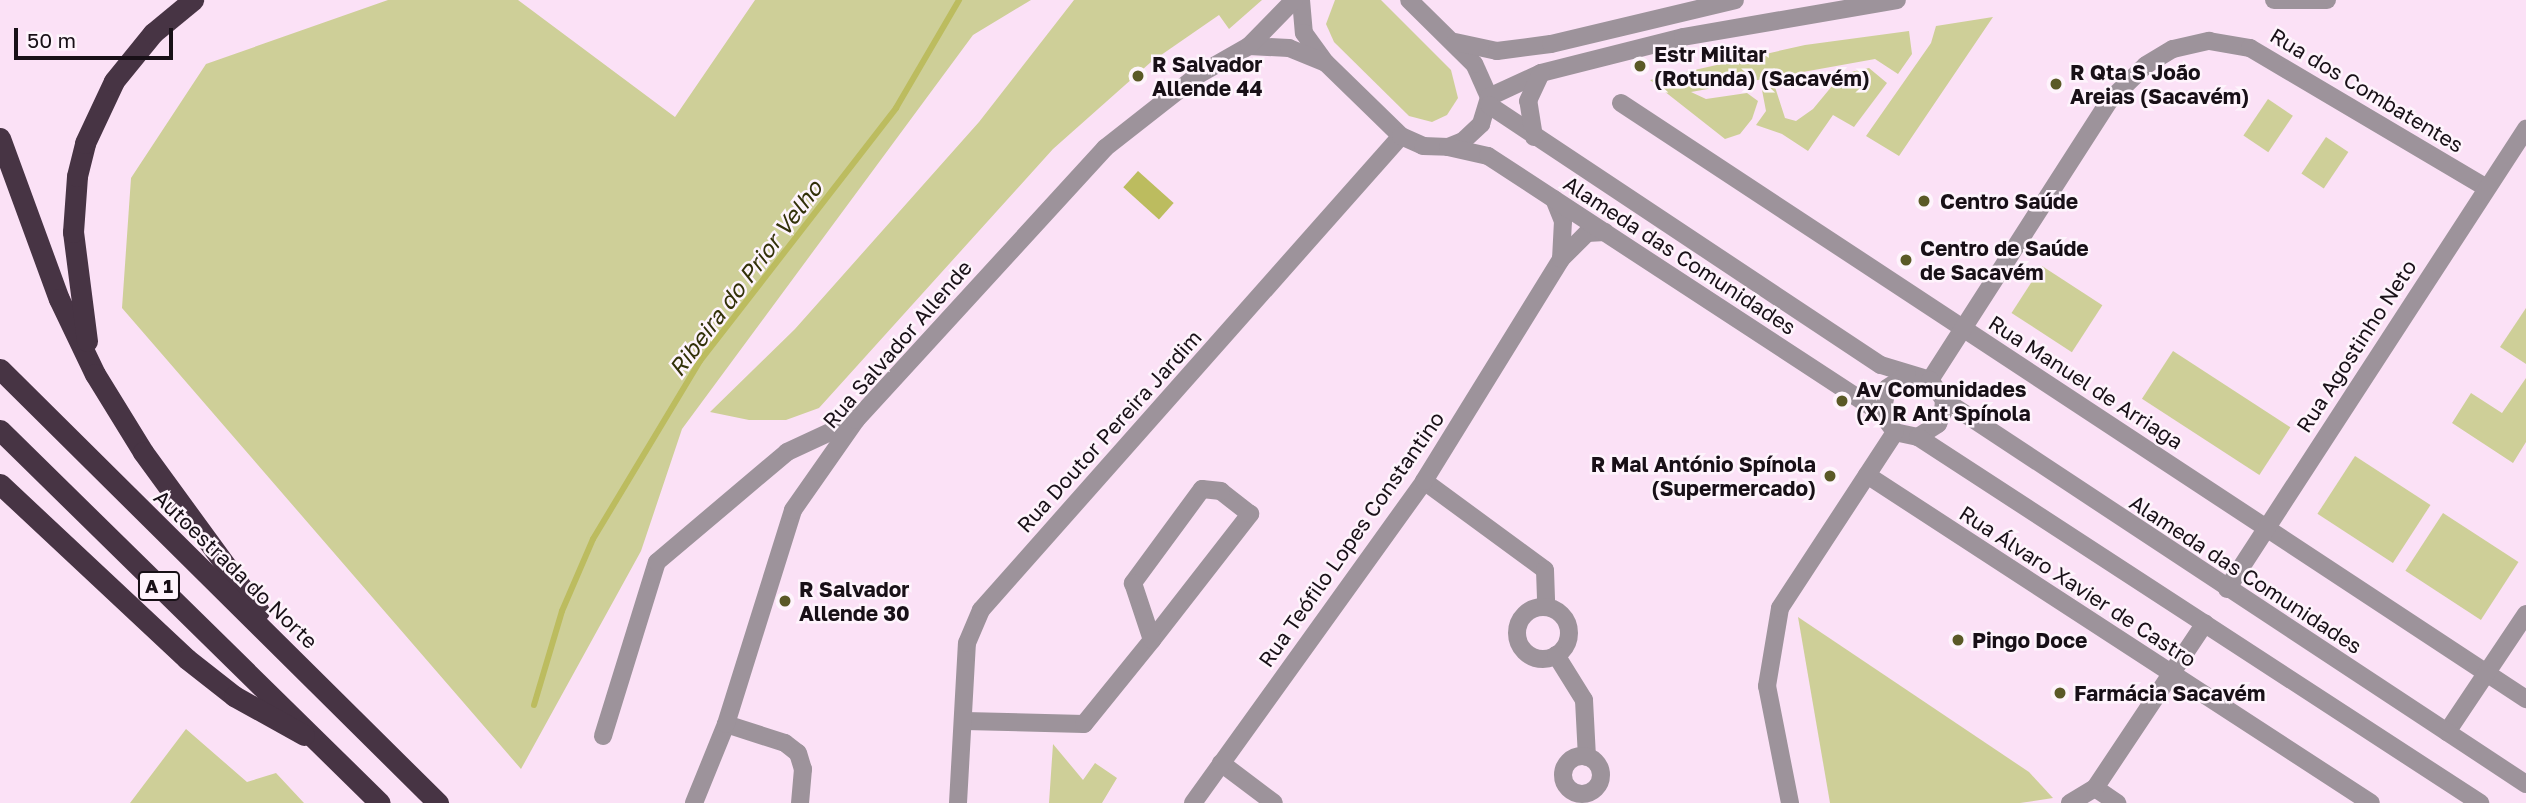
<!DOCTYPE html>
<html>
<head>
<meta charset="utf-8">
<style>
	body { margin:0 }
	#map { position:relative; width:2526px; height:803px; overflow:hidden; background:#fbe1f6; font-family:"Golos Text",sans-serif }
	div>[style] { position:absolute }
	.green>* { inset:0; background:#cecf98; transform-origin:0 0 }
	.water>* { inset:0; background:#bcbc5f; transform-origin:0 0 }
	.stream>* { height:6px; margin:-3px; padding:0 3px; transform-origin:3px; border-radius:3px; background:#bcbc5f }
	.minor>* { height:18px; margin:-9px; padding:0 9px; transform-origin:9px; border-radius:9px; background:#9d939b }
	.minor>.ring { margin:-9px; padding:0; box-sizing:content-box; background:none; border:18px solid #9d939b; border-radius:50% }
	.tertiary>* { height:18px; margin:-9px; padding:0 9px; transform-origin:9px; border-radius:9px; background:#9d939b }
	.motorway>* { height:21px; margin:-10.5px; padding:0 10.5px; transform-origin:10.5px; border-radius:10.5px; background:#473444 }
	.dots>* { width:19px; height:19px; translate:-50% -50%; box-sizing:border-box; border:4px solid #fef4fc; border-radius:50% }
	span { translate:-50% -50%; white-space:nowrap; text-align:center; line-height:1.15; -webkit-text-stroke:5px #fef4fc; paint-order:stroke }
	.shield-label span { padding:2px 5px; background:#fef4fc; border:2px solid; border-radius:5px; -webkit-text-stroke-width:0 }
	.shield-label { font-size:19px; color:#181017; font-weight:700 }
	.poi-label { font-size:21px; color:#181017; font-weight:700 }
	.left { translate:0 -50%; text-align:left }
	.right { translate:-100% -50%; text-align:right }
	.street-label { font-size:21px; color:#181017 }
	.water-label { font-size:23px; color:#323108; font-style:italic }
	.scale { position:absolute; left:14px; top:28px; width:159px; height:32px; box-sizing:border-box; border:4px solid #181017; border-top:0; padding-left:9px; font-size:21px; line-height:24px; white-space:nowrap; color:#181017; -webkit-text-stroke:5px #fef4fc; paint-order:stroke }
</style>
</head>
<body>
<div id="map">
	<div class="green">
		<i style="clip-path:polygon(388px 0,518px 0,675px 117px,755px 0,1031px 0,973px 35px,682px 429px,641px 551px,521px 769px,122px 308px,131px 178px,206px 64px)"></i>
		<i style="clip-path:polygon(1074px 0,1262px 0,1229px 29px,1219px 15px,1151px 62px,1053px 149px,819px 408px,786px 420px,749px 420px,710px 412px,795px 329px,979px 122px)"></i>
		<i style="clip-path:polygon(1335px 0,1381px 0,1451px 70px,1458px 98px,1447px 115px,1432px 122px,1409px 116px,1334px 42px,1326px 24px)"></i>
		<i style="clip-path:polygon(1993px 17px,1899px 156px,1866px 136px,1931px 43px,1936px 26px)"></i>
		<i style="clip-path:polygon(1909px 31px,1912px 54px,1898px 74px,1875px 59px,1691px 92px,1706px 99px,1747px 93px,1758px 101px,1752px 119px,1740px 134px,1725px 139px,1650px 80px,1805px 45px)"></i>
		<i style="clip-path:polygon(1869px 68px,1887px 83px,1854px 127px,1833px 115px,1808px 151px,1782px 134px,1756px 125px,1766px 111px,1762px 90px,1775px 87px,1785px 118px,1796px 121px,1813px 109px,1842px 74px)"></i>
		<i style="left:2268px;top:99px;width:30px;height:44px;rotate:34deg"></i>
		<i style="left:2326px;top:137px;width:27px;height:44px;rotate:34deg"></i>
		<i style="left:2042px;top:266px;width:72px;height:56px;rotate:33deg"></i>
		<i style="clip-path:polygon(2526px 308px,2526px 364px,2500px 347px)"></i>
		<i style="left:2173px;top:351px;width:140px;height:57px;rotate:33deg"></i>
		<i style="clip-path:polygon(2526px 378px,2526px 442px,2513px 463px,2452px 423px,2471px 393px,2502px 413px)"></i>
		<i style="left:2355px;top:456px;width:90px;height:69px;rotate:33deg"></i>
		<i style="left:2443px;top:513px;width:90px;height:69px;rotate:33deg"></i>
		<i style="clip-path:polygon(1798px 617px,2029px 772px,2053px 798px,2020px 803px,1830px 803px)"></i>
		<i style="clip-path:polygon(186px 729px,247px 782px,276px 773px,304px 803px,130px 803px)"></i>
		<i style="clip-path:polygon(1053px 744px,1083px 780px,1095px 763px,1117px 778px,1102px 803px,1049px 803px)"></i>
	</div>
	<div class="water">
		<i style="left:1138px;top:171px;width:48px;height:22px;rotate:42deg"></i>
	</div>
	<div class="stream">
		<i style="left:534px;top:705px;width:98px;rotate:-73.4deg"></i>
		<i style="left:562px;top:611px;width:78px;rotate:-66.7deg"></i>
		<i style="left:593px;top:539px;width:208px;rotate:-59deg"></i>
		<i style="left:700px;top:361px;width:320px;rotate:-52.2deg"></i>
		<i style="left:896px;top:108px;width:125px;rotate:-59.7deg"></i>
	</div>
	<div class="minor">
		<i style="left:1621px;top:103px;width:1084px;rotate:33.37deg"></i>
		<i style="left:1554px;top:199px;width:24px;rotate:68deg"></i>
		<i style="left:1563px;top:221px;width:38px;rotate:93deg"></i>
		<i style="left:1930px;top:380px;width:333px;rotate:-57.3deg"></i>
		<i style="left:2110px;top:100px;width:50px;rotate:-44.2deg"></i>
		<i style="left:2146px;top:65px;width:31px;rotate:-31deg"></i>
		<i style="left:2173px;top:49px;width:37px;rotate:-13deg"></i>
		<i style="left:2209px;top:41px;width:42px;rotate:9.7deg"></i>
		<i style="left:2250px;top:48px;width:275px;rotate:30.6deg"></i>
		<i style="left:1867px;top:475px;width:601px;rotate:33.06deg"></i>
		<i style="left:1424px;top:481px;width:150px;rotate:36.3deg"></i>
		<i style="left:1545px;top:570px;width:37px;rotate:88deg"></i>
		<i style="left:2227px;top:589px;width:549px;rotate:-56.98deg"></i>
		<i class="ring" style="left:1517px;top:607px;width:34px;height:34px"></i>
		<i style="left:1556px;top:655px;width:53px;rotate:58.1deg"></i>
		<i style="left:1584px;top:700px;width:57px;rotate:87deg"></i>
		<i style="left:965px;top:721px;width:119px;rotate:1.4deg"></i>
		<i style="left:1084px;top:724px;width:108px;rotate:-51deg"></i>
		<i style="left:1152px;top:640px;width:160px;rotate:-52.1deg"></i>
		<i style="left:1250px;top:514px;width:37px;rotate:-142deg"></i>
		<i style="left:1221px;top:491px;width:19px;rotate:-174deg"></i>
		<i style="left:1202px;top:489px;width:117px;rotate:126.3deg"></i>
		<i style="left:1133px;top:583px;width:60px;rotate:71.6deg"></i>
		<i style="left:2447px;top:732px;width:142px;rotate:-56.2deg"></i>
		<i style="left:603px;top:736px;width:182px;rotate:-72.8deg"></i>
		<i style="left:657px;top:562px;width:170px;rotate:-40.2deg"></i>
		<i style="left:787px;top:452px;width:76px;rotate:-24.9deg"></i>
		<i class="ring" style="left:1563px;top:756px;width:20px;height:20px"></i>
		<i style="left:1221px;top:763px;width:66px;rotate:37deg"></i>
		<i style="left:2095px;top:788px;width:27px;rotate:34deg"></i>
		<i style="left:958px;top:803px;width:160px;rotate:-86.8deg"></i>
		<i style="left:967px;top:643px;width:36px;rotate:-67deg"></i>
		<i style="left:981px;top:610px;width:633px;rotate:-48.46deg"></i>
		<i style="left:1193px;top:803px;width:396px;rotate:-54.3deg"></i>
		<i style="left:1424px;top:481px;width:261px;rotate:-58.3deg"></i>
		<i style="left:1561px;top:259px;width:37px;rotate:-45deg"></i>
		<i style="left:1587px;top:233px;width:18px;rotate:-3deg"></i>
		<i style="left:1790px;top:803px;width:119px;rotate:-101.1deg"></i>
		<i style="left:1767px;top:686px;width:79px;rotate:-80.5deg"></i>
		<i style="left:1780px;top:608px;width:210px;rotate:-56.8deg"></i>
		<i style="left:2070px;top:803px;width:29px;rotate:-31deg"></i>
		<i style="left:2095px;top:788px;width:198px;rotate:-56.3deg"></i>
	</div>
	<div class="tertiary">
		<i style="left:1301px;top:0;width:33px;rotate:85deg"></i>
		<i style="left:1304px;top:33px;width:37px;rotate:54deg"></i>
		<i style="left:1326px;top:63px;width:105px;rotate:44.2deg"></i>
		<i style="left:1401px;top:136px;width:24px;rotate:24deg"></i>
		<i style="left:1423px;top:146px;width:25px;rotate:2deg"></i>
		<i style="left:1448px;top:147px;width:16px;rotate:-22deg"></i>
		<i style="left:1463px;top:141px;width:25px;rotate:-43deg"></i>
		<i style="left:1481px;top:124px;width:28px;rotate:-73deg"></i>
		<i style="left:1489px;top:97px;width:36px;rotate:-114deg"></i>
		<i style="left:1474px;top:64px;width:91px;rotate:-135.4deg"></i>
		<i style="left:2274px;top:0;width:53px"></i>
		<i style="left:1455px;top:42px;width:43px;rotate:12.1deg"></i>
		<i style="left:1497px;top:51px;width:54px;rotate:-7.4deg"></i>
		<i style="left:1551px;top:44px;width:189px;rotate:-13.4deg"></i>
		<i style="left:1249px;top:46px;width:40px;rotate:2.9deg"></i>
		<i style="left:1289px;top:48px;width:37px;rotate:22deg"></i>
		<i style="left:1489px;top:97px;width:57px;rotate:-24.8deg"></i>
		<i style="left:1541px;top:73px;width:146px;rotate:-14.2deg"></i>
		<i style="left:1683px;top:37px;width:217px;rotate:-9.8deg"></i>
		<i style="left:1489px;top:105px;width:470px;rotate:33.6deg"></i>
		<i style="left:1881px;top:365px;width:51px;rotate:17deg"></i>
		<i style="left:1930px;top:380px;width:24px;rotate:55deg"></i>
		<i style="left:1944px;top:400px;width:12px;rotate:95deg"></i>
		<i style="left:1943px;top:412px;width:13px;rotate:113deg"></i>
		<i style="left:1938px;top:424px;width:24px;rotate:147deg"></i>
		<i style="left:1918px;top:437px;width:24px;rotate:-168deg"></i>
		<i style="left:1895px;top:432px;width:22px;rotate:-126deg"></i>
		<i style="left:1882px;top:414px;width:26px;rotate:-79deg"></i>
		<i style="left:1887px;top:388px;width:24px;rotate:-33deg"></i>
		<i style="left:1534px;top:137px;width:36px;rotate:-99deg"></i>
		<i style="left:1528px;top:101px;width:31px;rotate:-65deg"></i>
		<i style="left:1448px;top:147px;width:41px;rotate:12.7deg"></i>
		<i style="left:1488px;top:156px;width:471px;rotate:33.2deg"></i>
		<i style="left:1944px;top:400px;width:697px;rotate:33.42deg"></i>
		<i style="left:1918px;top:437px;width:671px;rotate:33.07deg"></i>
		<i style="left:726px;top:724px;width:62px;rotate:17.9deg"></i>
		<i style="left:785px;top:743px;width:16px;rotate:38deg"></i>
		<i style="left:798px;top:753px;width:17px;rotate:73deg"></i>
		<i style="left:803px;top:769px;width:34px;rotate:95deg"></i>
		<i style="left:694px;top:803px;width:85px;rotate:-67.9deg"></i>
		<i style="left:726px;top:724px;width:224px;rotate:-72.6deg"></i>
		<i style="left:793px;top:510px;width:110px;rotate:-55deg"></i>
		<i style="left:856px;top:420px;width:369px;rotate:-47.5deg"></i>
		<i style="left:1105px;top:148px;width:118px;rotate:-38.1deg"></i>
		<i style="left:1198px;top:75px;width:59px;rotate:-29.6deg"></i>
		<i style="left:1249px;top:46px;width:64px;rotate:-45.6deg"></i>
	</div>
	<div class="motorway">
		<i style="left:0;top:138px;width:171px;rotate:69.9deg"></i>
		<i style="left:59px;top:299px;width:83px;rotate:64.4deg"></i>
		<i style="left:95px;top:374px;width:92px;rotate:58.4deg"></i>
		<i style="left:143px;top:452px;width:197px;rotate:53.9deg"></i>
		<i style="left:87px;top:341px;width:110px;rotate:-97.3deg"></i>
		<i style="left:73px;top:232px;width:56px;rotate:-85.9deg"></i>
		<i style="left:77px;top:176px;width:34px;rotate:-76deg"></i>
		<i style="left:85px;top:143px;width:68px;rotate:-64.9deg"></i>
		<i style="left:114px;top:81px;width:62px;rotate:-50.9deg"></i>
		<i style="left:153px;top:33px;width:52px;rotate:-39.5deg"></i>
		<i style="left:0;top:369px;width:617px;rotate:44.74deg"></i>
		<i style="left:0;top:430px;width:532px;rotate:44.47deg"></i>
		<i style="left:0;top:484px;width:256px;rotate:43.1deg"></i>
		<i style="left:187px;top:659px;width:60px;rotate:38.2deg"></i>
		<i style="left:234px;top:696px;width:80px;rotate:29.1deg"></i>
	</div>
	<div class="dots">
		<i style="left:1640px;top:66px;background:#5a5926"></i>
		<i style="left:1138px;top:76px;background:#5a5926"></i>
		<i style="left:2056px;top:84px;background:#5a5926"></i>
		<i style="left:1924px;top:201px;background:#5a5926"></i>
		<i style="left:1906px;top:260px;background:#5a5926"></i>
		<i style="left:1842px;top:401px;background:#5a5926"></i>
		<i style="left:1830px;top:476px;background:#5a5926"></i>
		<i style="left:785px;top:601px;background:#5a5926"></i>
		<i style="left:1958px;top:640px;background:#5a5926"></i>
		<i style="left:2060px;top:693px;background:#5a5926"></i>
	</div>
	<div class="shield-label">
		<span style="left:159px;top:586px">A 1</span>
	</div>
	<div class="poi-label">
		<span class="left" style="left:1654px;top:66px">Estr Militar<br>(Rotunda) (Sacavém)</span>
		<span class="left" style="left:1152px;top:76px">R Salvador<br>Allende 44</span>
		<span class="left" style="left:2070px;top:84px">R Qta S João<br>Areias (Sacavém)</span>
		<span class="left" style="left:1940px;top:201px">Centro Saúde</span>
		<span class="left" style="left:1920px;top:260px">Centro de Saúde<br>de Sacavém</span>
		<span class="left" style="left:1856px;top:401px">Av Comunidades<br>(X) R Ant Spínola</span>
		<span class="right" style="left:1816px;top:476px">R Mal António Spínola<br>(Supermercado)</span>
		<span class="left" style="left:799px;top:601px">R Salvador<br>Allende 30</span>
		<span class="left" style="left:1972px;top:640px">Pingo Doce</span>
		<span class="left" style="left:2074px;top:693px">Farmácia Sacavém</span>
	</div>
	<div class="street-label">
		<span style="left:2367px;top:90px;rotate:31deg">Rua dos Combatentes</span>
		<span style="left:1680px;top:255px;rotate:33deg">Alameda das Comunidades</span>
		<span style="left:897px;top:344px;rotate:-49deg">Rua Salvador Allende</span>
		<span style="left:2356px;top:346px;rotate:-57deg">Rua Agostinho Neto</span>
		<span style="left:2086px;top:382px;rotate:33deg">Rua Manuel de Arriaga</span>
		<span style="left:1109px;top:431px;rotate:-48deg">Rua Doutor Pereira Jardim</span>
		<span style="left:1351px;top:539px;rotate:-55deg">Rua Teófilo Lopes Constantino</span>
		<span style="left:236px;top:569px;rotate:44deg">Autoestrada do Norte</span>
		<span style="left:2246px;top:574px;rotate:33deg">Alameda das Comunidades</span>
		<span style="left:2078px;top:586px;rotate:33deg">Rua Álvaro Xavier de Castro</span>
	</div>
	<div class="water-label">
		<span style="left:745px;top:278px;rotate:-53deg">Ribeira do Prior Velho</span>
	</div>
	<div class="scale">50 m</div>
</div>
</body>
</html>
